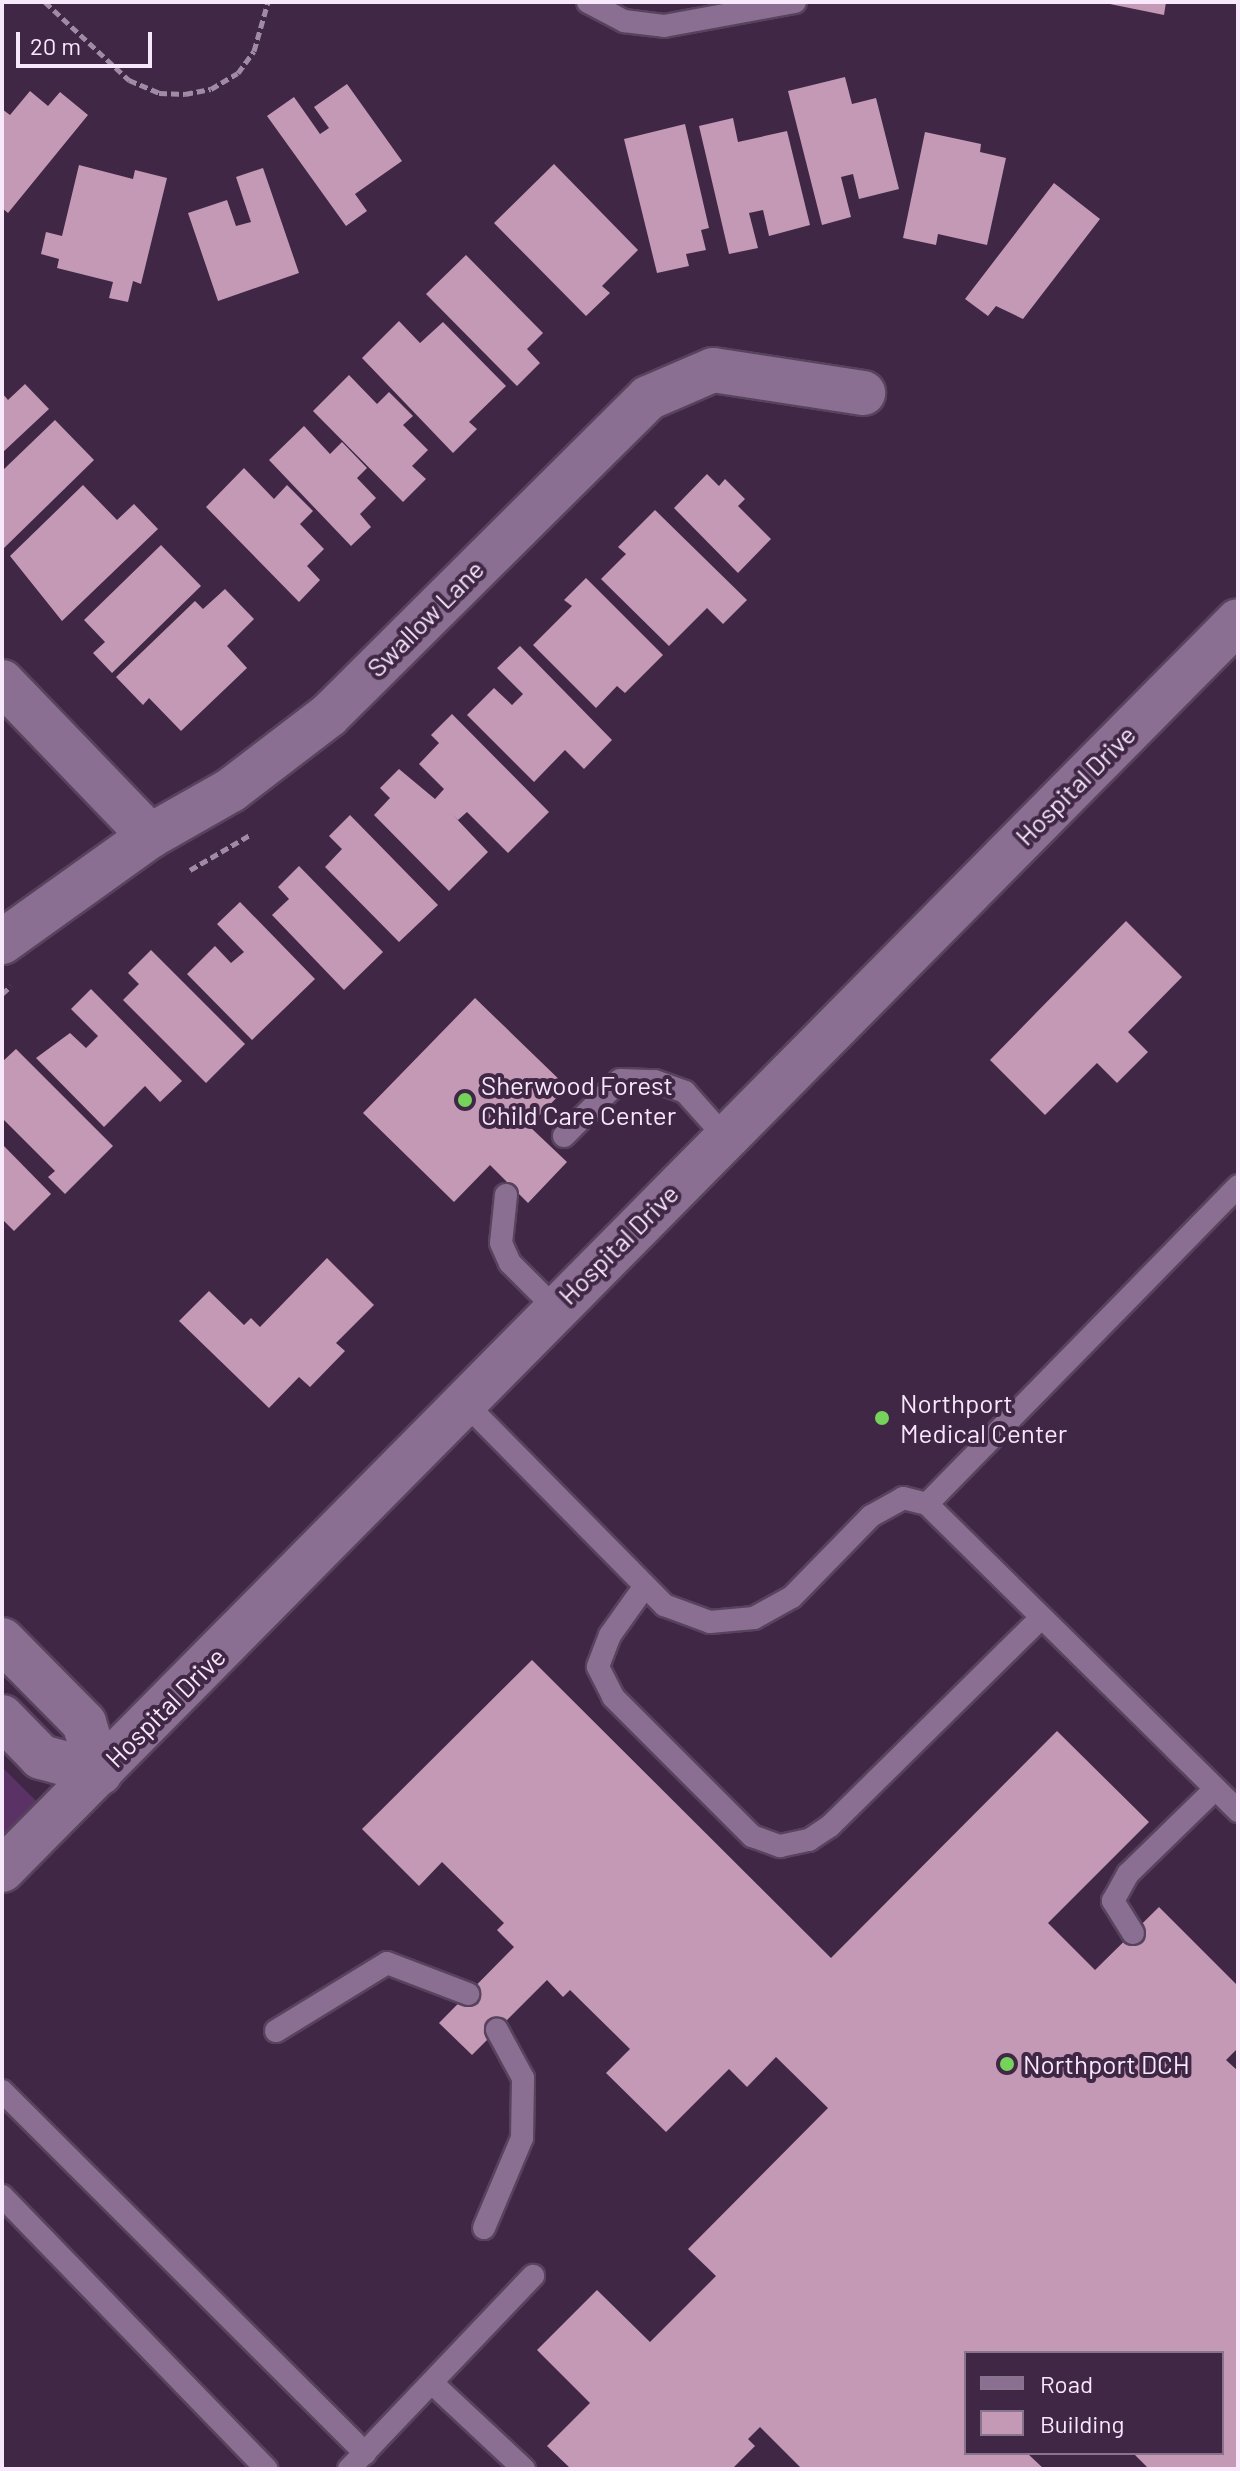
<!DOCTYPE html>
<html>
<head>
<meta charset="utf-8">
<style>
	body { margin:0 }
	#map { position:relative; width:1240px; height:2471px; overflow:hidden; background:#402746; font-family:Barlow,sans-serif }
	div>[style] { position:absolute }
	.green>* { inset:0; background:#5b3265 }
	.building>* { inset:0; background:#c399b5 }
	.path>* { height:5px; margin-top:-2.5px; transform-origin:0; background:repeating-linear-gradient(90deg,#9f8ba4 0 8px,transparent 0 12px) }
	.roads { filter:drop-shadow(2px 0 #58435e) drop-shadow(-2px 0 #58435e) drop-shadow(0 2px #58435e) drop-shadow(0 -2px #58435e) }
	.lane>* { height:22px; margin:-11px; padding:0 11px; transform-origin:11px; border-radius:11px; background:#8b6f92 }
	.street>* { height:44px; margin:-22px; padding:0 22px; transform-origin:22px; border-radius:22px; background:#8b6f92 }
	.dots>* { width:22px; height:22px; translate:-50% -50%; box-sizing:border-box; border:4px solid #402746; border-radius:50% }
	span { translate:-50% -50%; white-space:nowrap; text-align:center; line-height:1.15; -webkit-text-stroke:8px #402746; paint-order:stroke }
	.street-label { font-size:26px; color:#f7e8fb }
	.poi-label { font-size:26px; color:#f7e8fb }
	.left { translate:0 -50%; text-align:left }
	.frame { position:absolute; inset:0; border:4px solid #f7e8fb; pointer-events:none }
	.legend { position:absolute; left:964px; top:2351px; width:260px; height:104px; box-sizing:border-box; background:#402746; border:2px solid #89748e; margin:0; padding:10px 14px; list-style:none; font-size:24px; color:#f7e8fb }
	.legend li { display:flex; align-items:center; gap:16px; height:40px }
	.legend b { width:40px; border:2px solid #89748e }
	.scale { position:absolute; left:16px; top:32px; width:136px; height:36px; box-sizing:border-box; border:4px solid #f7e8fb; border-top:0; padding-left:10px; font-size:24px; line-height:28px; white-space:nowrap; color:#f7e8fb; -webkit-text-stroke:6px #402746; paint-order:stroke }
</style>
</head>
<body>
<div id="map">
	<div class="green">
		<i style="clip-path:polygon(2px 1767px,54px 1819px,2px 1871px)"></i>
	</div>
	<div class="building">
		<i style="clip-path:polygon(1100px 2px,1166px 2px,1164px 15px)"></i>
		<i style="clip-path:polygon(845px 77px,852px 104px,876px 98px,899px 189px,859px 199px,853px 174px,841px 177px,851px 217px,822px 225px,788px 91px)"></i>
		<i style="clip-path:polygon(347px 84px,402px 161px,355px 194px,367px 211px,346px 226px,267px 116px,294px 97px,320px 134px,329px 128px,314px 107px)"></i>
		<i style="clip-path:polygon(30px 91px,48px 106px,60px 92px,88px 115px,8px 213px,2px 208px,2px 109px,10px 115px)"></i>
		<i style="clip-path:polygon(733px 118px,738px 142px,787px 131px,810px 225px,769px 236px,763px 210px,749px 213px,758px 248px,729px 254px,699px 126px)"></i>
		<i style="clip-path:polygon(685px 124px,709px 228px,701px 230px,706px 250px,686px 254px,689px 266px,657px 273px,624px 139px)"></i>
		<i style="clip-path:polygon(925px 132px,981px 144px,980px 152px,1006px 158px,987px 245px,938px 234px,936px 245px,903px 238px)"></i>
		<i style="clip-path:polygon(554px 164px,638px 250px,602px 286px,610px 293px,586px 316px,494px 223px)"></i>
		<i style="clip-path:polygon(79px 165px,133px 179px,135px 170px,167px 178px,141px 284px,133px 281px,128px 302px,109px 298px,113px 282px,57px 268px,59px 259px,41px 254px,46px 232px,62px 236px)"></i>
		<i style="clip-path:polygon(263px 168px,299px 273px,218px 301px,188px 213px,227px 200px,236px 226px,251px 222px,236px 177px)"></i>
		<i style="clip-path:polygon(1054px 183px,1100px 219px,1023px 319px,996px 306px,988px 316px,965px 299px)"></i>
		<i style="clip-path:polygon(466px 255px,543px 333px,527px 349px,540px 363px,517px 386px,426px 294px)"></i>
		<i style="clip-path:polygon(399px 321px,420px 343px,443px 322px,506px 386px,469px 422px,477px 429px,453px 453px,362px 358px)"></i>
		<i style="clip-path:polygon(349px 375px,377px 404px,389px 392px,413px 416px,403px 425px,428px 450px,412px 466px,426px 479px,403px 502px,313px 411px)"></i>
		<i style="clip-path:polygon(25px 384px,49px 409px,2px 453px,2px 393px,8px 400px)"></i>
		<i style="clip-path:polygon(55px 420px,94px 460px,2px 550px,2px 471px)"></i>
		<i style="clip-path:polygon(304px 426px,330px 454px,342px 442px,367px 468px,357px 478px,376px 498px,360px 514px,371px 527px,351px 546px,269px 460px)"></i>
		<i style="clip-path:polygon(244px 468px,274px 499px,287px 485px,313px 511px,300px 524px,324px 549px,307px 566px,320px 580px,299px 602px,206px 507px)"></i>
		<i style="clip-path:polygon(707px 474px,719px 486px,725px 479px,745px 499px,738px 506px,771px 539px,738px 573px,674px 508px)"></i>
		<i style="clip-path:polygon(83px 485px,117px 520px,134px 504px,158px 529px,62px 621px,10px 556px)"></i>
		<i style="clip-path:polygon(655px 510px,747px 600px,723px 624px,707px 608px,669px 646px,601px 579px,626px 554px,618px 547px)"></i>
		<i style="clip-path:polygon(161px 545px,201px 586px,112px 673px,93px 653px,105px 642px,84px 620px)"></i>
		<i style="clip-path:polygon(586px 578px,663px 655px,625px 693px,617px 686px,596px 708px,533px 645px,572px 606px,564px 600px)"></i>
		<i style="clip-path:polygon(225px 589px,254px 619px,227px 646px,247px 668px,181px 731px,149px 698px,143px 705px,116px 677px,195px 601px,203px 609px)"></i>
		<i style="clip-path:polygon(520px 646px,612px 740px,584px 769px,565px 750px,534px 782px,467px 715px,494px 688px,512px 705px,523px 694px,497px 668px)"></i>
		<i style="clip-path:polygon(452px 714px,549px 812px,508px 853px,467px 812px,458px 820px,452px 814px,488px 852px,449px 891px,374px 815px,390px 798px,380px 788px,399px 769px,435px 799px,444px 789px,419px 764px,439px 743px,431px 735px)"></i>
		<i style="clip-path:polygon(350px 815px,438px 905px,399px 942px,325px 867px,342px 849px,329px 836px)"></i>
		<i style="clip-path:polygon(299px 866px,383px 952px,344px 990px,272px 915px,289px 899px,278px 887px)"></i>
		<i style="clip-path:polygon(240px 902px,315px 979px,252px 1040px,187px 974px,215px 946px,231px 963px,244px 952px,217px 924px)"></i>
		<i style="clip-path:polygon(1126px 921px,1182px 977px,1128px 1032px,1148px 1052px,1117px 1083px,1097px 1063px,1045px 1115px,990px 1060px)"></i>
		<i style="clip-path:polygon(151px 950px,245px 1044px,206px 1083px,123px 1000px,139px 984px,128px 973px)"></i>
		<i style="clip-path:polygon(91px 989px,182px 1081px,160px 1102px,145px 1086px,104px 1127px,36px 1058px,70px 1033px,86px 1048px,98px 1036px,71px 1009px)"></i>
		<i style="clip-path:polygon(475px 998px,567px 1087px,529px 1126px,567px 1162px,528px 1203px,490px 1165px,454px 1202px,363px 1113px)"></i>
		<i style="clip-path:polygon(16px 1049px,113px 1146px,65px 1194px,48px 1177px,55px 1171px,2px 1118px,2px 1062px)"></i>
		<i style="clip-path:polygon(2px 1144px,51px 1194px,14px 1231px,2px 1219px)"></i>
		<i style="clip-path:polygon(327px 1258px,374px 1305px,336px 1343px,345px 1351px,310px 1387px,299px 1377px,269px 1408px,179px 1321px,209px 1291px,244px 1325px,251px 1318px,260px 1327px)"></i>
		<i style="clip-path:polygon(532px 1660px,831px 1958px,1057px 1731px,1149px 1822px,1048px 1923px,1095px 1970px,1159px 1907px,1238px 1986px,1238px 2048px,1226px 2060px,1238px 2071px,1238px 2469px,1149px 2469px,1133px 2453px,1222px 2453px,1222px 2353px,966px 2353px,966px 2453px,1027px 2453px,1044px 2469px,802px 2469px,760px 2427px,748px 2439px,755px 2446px,732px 2469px,571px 2469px,547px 2446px,590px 2403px,537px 2350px,597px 2290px,650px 2342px,716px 2276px,688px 2249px,828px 2108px,776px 2057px,747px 2087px,729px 2069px,666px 2132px,606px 2073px,630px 2049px,570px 1990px,563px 1997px,547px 1980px,472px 2055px,439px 2023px,514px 1947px,497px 1930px,504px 1923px,442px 1862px,419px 1886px,362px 1829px)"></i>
	</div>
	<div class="path">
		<i style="left:45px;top:2px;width:115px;rotate:42.9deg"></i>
		<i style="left:129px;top:80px;width:33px;rotate:23deg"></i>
		<i style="left:159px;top:93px;width:26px;rotate:2deg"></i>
		<i style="left:185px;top:94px;width:26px;rotate:-11deg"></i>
		<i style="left:211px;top:89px;width:31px;rotate:-31deg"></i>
		<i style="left:238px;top:73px;width:27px;rotate:-54deg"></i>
		<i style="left:254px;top:51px;width:51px;rotate:-74.1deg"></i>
		<i style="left:190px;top:870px;width:69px;rotate:-30.3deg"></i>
		<i style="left:2px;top:994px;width:12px;rotate:-42deg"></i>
	</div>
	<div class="roads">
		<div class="lane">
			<i style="left:588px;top:2px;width:41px;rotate:27.8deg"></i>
			<i style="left:624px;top:21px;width:40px;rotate:7.1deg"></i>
			<i style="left:664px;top:26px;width:133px;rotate:-10.4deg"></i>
			<i style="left:564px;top:1136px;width:79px;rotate:-45deg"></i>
			<i style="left:620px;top:1080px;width:35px;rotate:2deg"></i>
			<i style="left:655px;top:1081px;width:32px;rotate:20deg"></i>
			<i style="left:685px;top:1092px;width:62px;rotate:48.3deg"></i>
			<i style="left:506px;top:1195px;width:48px;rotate:95.9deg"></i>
			<i style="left:501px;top:1243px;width:22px;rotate:66deg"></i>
			<i style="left:510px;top:1263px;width:62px;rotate:45deg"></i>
			<i style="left:465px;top:1403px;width:284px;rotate:45.4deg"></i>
			<i style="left:664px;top:1605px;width:49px;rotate:20.3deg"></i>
			<i style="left:710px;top:1622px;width:44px;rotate:-5.2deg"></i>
			<i style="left:754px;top:1618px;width:43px;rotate:-28.9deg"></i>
			<i style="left:792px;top:1597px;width:113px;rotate:-45.7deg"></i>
			<i style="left:871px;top:1516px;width:37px;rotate:-29deg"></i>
			<i style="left:903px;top:1498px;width:25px;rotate:14deg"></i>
			<i style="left:927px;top:1504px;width:437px;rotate:44.6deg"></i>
			<i style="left:927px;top:1504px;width:445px;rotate:-45.6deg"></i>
			<i style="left:645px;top:1586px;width:60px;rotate:125.5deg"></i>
			<i style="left:610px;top:1635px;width:34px;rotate:111deg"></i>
			<i style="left:598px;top:1667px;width:34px;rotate:63deg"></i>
			<i style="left:613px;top:1697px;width:197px;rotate:45deg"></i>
			<i style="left:752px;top:1836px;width:30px;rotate:20deg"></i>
			<i style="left:780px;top:1846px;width:30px;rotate:-12deg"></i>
			<i style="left:809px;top:1840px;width:25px;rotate:-34deg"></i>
			<i style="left:830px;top:1826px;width:296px;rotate:-44.6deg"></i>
			<i style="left:1133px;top:1933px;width:38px;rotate:-122deg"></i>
			<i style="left:1113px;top:1901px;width:31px;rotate:-61deg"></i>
			<i style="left:1128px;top:1874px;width:122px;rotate:-44.3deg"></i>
			<i style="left:276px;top:2031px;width:130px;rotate:-31.5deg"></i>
			<i style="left:387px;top:1963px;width:87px;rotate:20.9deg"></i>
			<i style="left:2px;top:2091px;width:513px;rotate:44.92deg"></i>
			<i style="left:2px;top:2196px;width:380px;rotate:45.9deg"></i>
			<i style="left:484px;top:2228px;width:98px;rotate:-67.1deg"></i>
			<i style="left:522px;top:2138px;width:60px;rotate:-89deg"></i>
			<i style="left:523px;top:2078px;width:55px;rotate:-118.4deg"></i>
			<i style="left:432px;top:2383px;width:126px;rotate:43.1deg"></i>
			<i style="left:349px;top:2469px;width:267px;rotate:-46.4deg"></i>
		</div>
		<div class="street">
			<i style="left:2px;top:682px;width:214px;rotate:46.1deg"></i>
			<i style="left:2px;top:942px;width:182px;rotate:-35.6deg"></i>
			<i style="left:150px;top:836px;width:93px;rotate:-29.6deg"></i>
			<i style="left:231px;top:790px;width:123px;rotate:-37.4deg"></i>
			<i style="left:329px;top:715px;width:450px;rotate:-44.8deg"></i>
			<i style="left:648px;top:398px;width:71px;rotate:-23.3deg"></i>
			<i style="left:713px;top:370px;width:152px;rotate:8.7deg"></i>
			<i style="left:2px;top:1640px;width:117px;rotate:45.3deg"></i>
			<i style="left:84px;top:1723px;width:52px;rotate:72.3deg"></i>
			<i style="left:2px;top:1717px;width:56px;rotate:45.7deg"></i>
			<i style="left:41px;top:1757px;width:61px;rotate:15.2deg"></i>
			<i style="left:2px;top:1870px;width:1757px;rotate:-45.3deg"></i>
		</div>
	</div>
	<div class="dots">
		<i style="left:465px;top:1100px;background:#75d25b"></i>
		<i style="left:882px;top:1418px;background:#75d25b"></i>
		<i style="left:1007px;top:2064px;background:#75d25b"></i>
	</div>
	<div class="street-label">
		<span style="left:425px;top:618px;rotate:-45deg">Swallow Lane</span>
		<span style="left:1075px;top:785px;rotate:-45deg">Hospital Drive</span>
		<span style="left:618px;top:1244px;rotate:-45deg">Hospital Drive</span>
		<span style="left:165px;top:1707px;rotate:-45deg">Hospital Drive</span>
	</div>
	<div class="poi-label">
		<span class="left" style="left:481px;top:1100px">Sherwood Forest<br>Child Care Center</span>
		<span class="left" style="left:900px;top:1418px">Northport<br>Medical Center</span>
		<span class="left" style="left:1023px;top:2064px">Northport DCH</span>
	</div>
	<div class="frame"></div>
	<ul class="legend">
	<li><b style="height:10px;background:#8b6f92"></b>Road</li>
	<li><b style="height:22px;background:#c399b5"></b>Building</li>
	</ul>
	<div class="scale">20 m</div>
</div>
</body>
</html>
